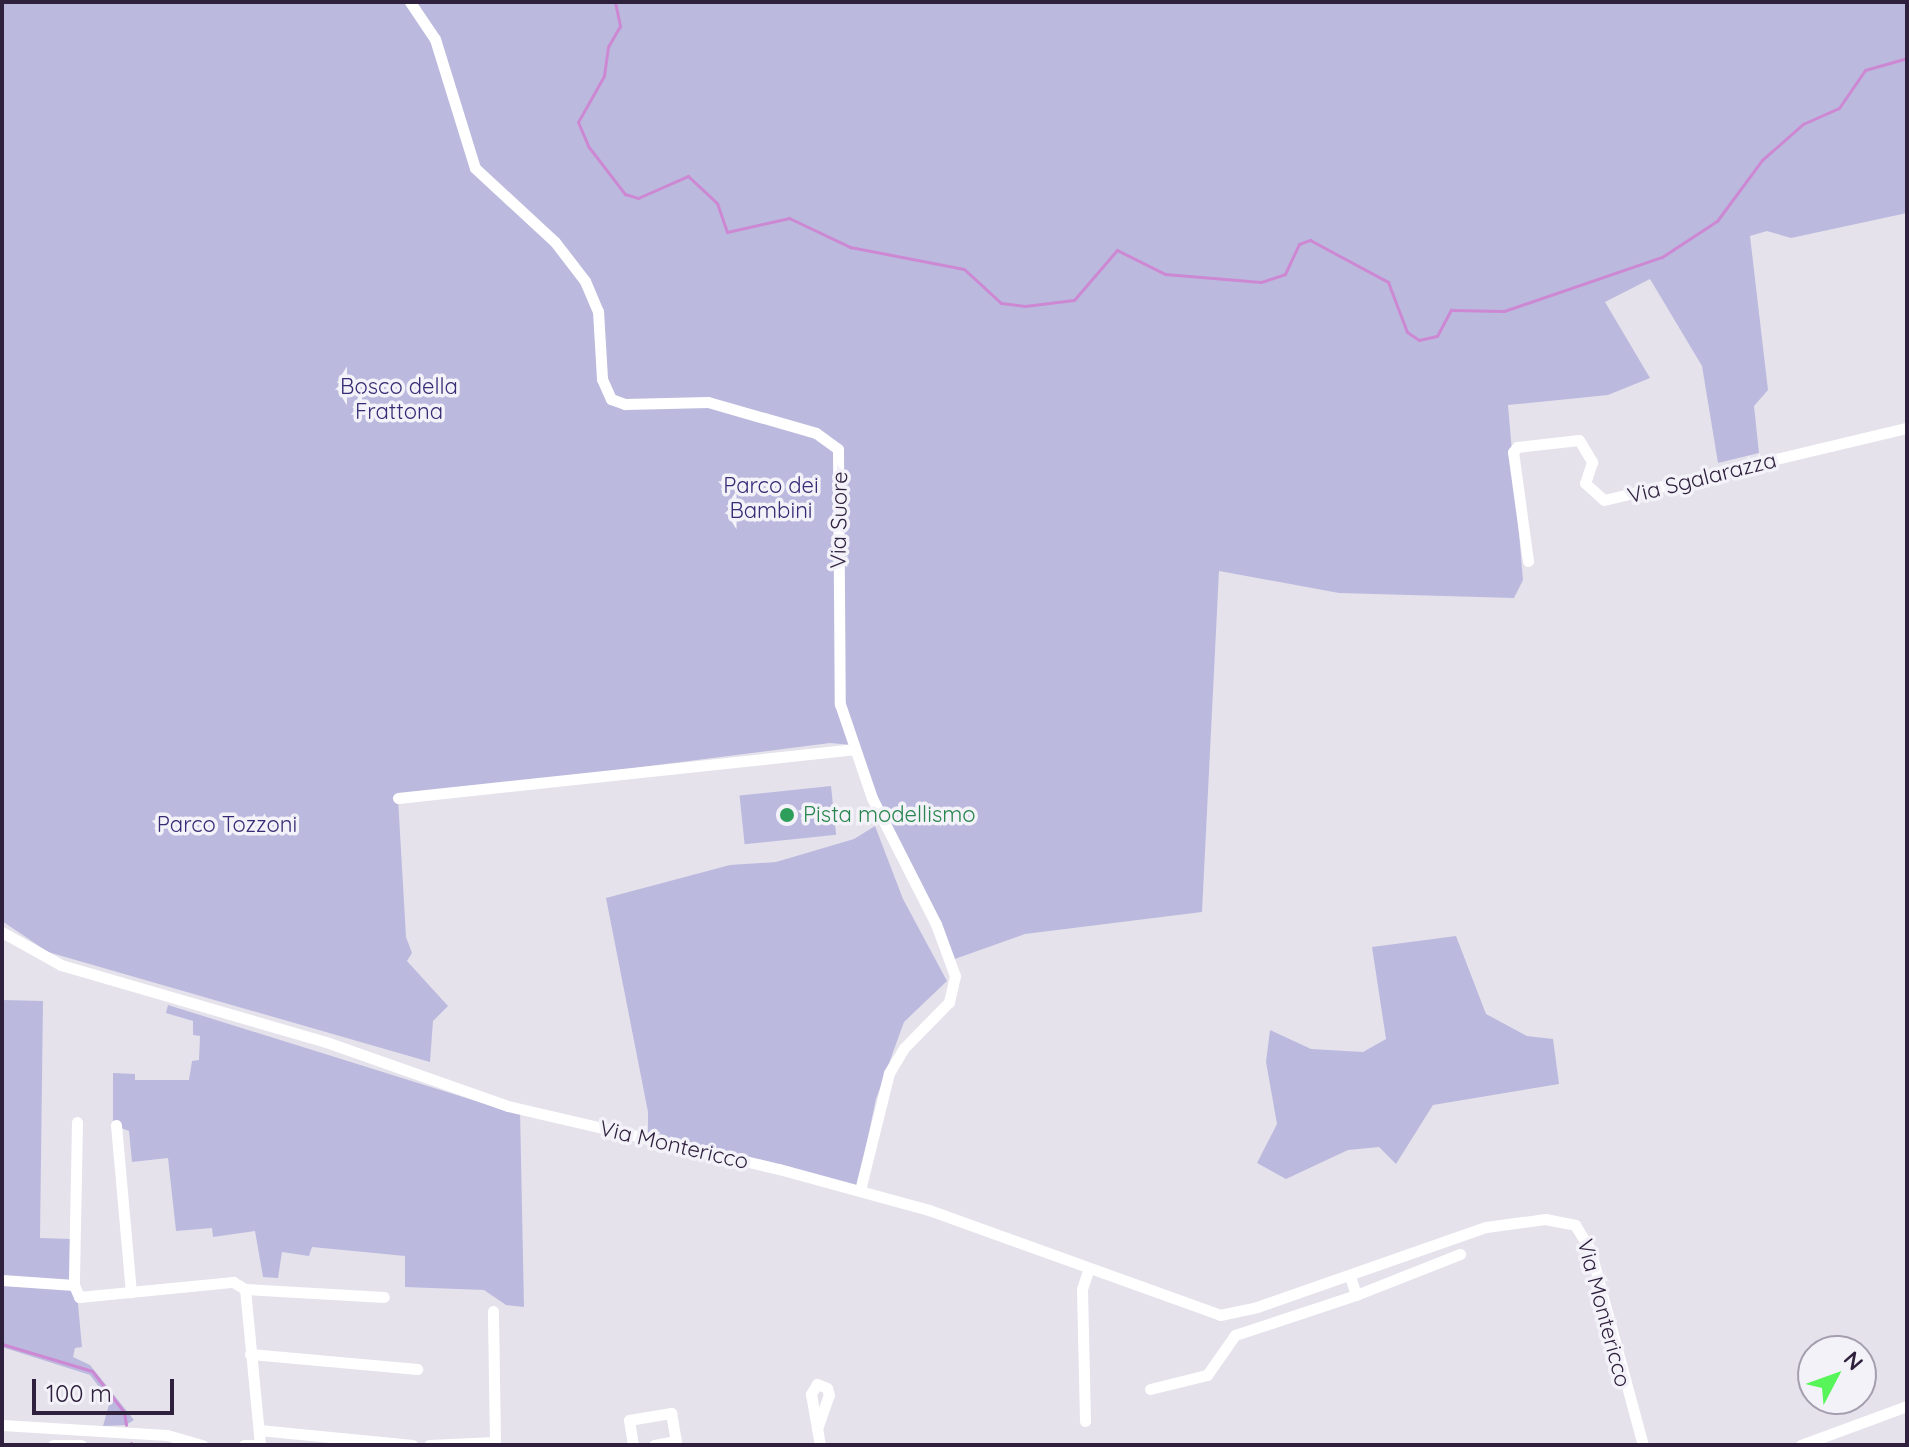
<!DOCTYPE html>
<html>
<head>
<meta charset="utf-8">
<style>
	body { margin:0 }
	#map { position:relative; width:1909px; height:1447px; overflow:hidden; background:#e5e2ec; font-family:Quicksand,sans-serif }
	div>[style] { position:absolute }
	.green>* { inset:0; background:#bbbade; transform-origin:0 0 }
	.stream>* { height:3px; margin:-1.5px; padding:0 1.5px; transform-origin:1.5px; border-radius:1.5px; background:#cd88d3 }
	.minor>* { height:11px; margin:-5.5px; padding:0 5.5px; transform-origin:5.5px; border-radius:5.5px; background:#fff }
	.dots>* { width:22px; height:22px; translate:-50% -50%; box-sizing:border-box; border:4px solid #f4f2f9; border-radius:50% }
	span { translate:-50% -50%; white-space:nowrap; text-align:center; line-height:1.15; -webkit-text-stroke:7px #f4f2f9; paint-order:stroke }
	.park-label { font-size:22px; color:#362b75 }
	.street-label { font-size:22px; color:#2f213e }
	.leisure-label { font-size:22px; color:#27864d }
	.left { translate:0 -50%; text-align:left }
	.frame { position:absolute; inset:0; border:4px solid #2f213e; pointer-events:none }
	.north { position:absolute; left:1797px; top:1335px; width:80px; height:80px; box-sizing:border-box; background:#f4f2f9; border:2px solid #a59eae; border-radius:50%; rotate:49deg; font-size:22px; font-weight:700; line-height:32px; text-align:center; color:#2f213e }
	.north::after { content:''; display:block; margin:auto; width:28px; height:36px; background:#57f559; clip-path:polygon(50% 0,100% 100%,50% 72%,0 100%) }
	.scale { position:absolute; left:32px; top:1379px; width:142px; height:36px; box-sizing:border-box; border:4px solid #2f213e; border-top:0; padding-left:10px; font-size:24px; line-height:28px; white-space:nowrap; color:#2f213e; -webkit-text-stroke:6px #f4f2f9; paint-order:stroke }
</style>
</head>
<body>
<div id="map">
	<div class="green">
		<i style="clip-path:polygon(2px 2px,1907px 2px,1907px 213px,1791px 238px,1767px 231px,1750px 236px,1768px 390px,1754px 406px,1759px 453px,1718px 463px,1702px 366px,1650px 279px,1605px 302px,1650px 378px,1608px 395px,1508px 405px,1523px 580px,1514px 598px,1339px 593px,1219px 571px,1202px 912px,1025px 934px,952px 960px,852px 745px,830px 743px,398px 798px,406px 937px,412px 953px,407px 961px,448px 1006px,433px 1021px,430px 1062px,48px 952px,2px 921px)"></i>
		<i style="left:831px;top:786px;width:49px;height:92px;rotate:84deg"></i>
		<i style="clip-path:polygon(875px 826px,903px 899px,947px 981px,904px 1022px,876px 1099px,856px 1193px,648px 1136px,648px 1112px,606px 898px,730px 865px,776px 862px,854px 839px)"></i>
		<i style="clip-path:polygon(1456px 936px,1486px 1014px,1527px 1036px,1553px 1039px,1559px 1084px,1433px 1105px,1396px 1164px,1379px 1147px,1348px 1150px,1286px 1179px,1257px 1163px,1277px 1124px,1266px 1062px,1270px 1030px,1311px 1049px,1363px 1052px,1386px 1039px,1372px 947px)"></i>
		<i style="clip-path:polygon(2px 1000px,43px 1001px,40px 1238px,72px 1239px,82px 1347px,75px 1348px,73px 1357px,90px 1365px,134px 1420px,126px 1425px,103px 1426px,110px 1401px,90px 1375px,2px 1347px)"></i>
		<i style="clip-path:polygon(168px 1005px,498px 1108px,520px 1109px,524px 1307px,506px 1305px,484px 1290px,405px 1287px,405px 1256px,312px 1247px,309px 1256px,282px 1252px,278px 1278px,263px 1277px,255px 1231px,213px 1237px,212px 1228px,176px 1231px,168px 1158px,132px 1162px,129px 1131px,113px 1125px,113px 1073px,135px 1074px,135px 1080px,189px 1080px,192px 1061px,199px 1060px,200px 1036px,193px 1035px,193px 1021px,166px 1013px)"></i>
	</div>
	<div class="stream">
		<i style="left:615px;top:2px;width:25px;rotate:78deg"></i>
		<i style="left:620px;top:26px;width:24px;rotate:120deg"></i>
		<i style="left:608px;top:47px;width:29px;rotate:98deg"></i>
		<i style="left:604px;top:76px;width:53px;rotate:119.5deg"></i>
		<i style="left:578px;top:122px;width:26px;rotate:67deg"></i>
		<i style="left:588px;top:146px;width:61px;rotate:52.4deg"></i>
		<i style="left:625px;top:194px;width:14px;rotate:17deg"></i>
		<i style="left:638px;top:198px;width:55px;rotate:-23.7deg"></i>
		<i style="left:688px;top:176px;width:40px;rotate:43deg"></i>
		<i style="left:717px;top:203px;width:31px;rotate:71deg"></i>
		<i style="left:727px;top:232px;width:64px;rotate:-12.7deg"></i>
		<i style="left:789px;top:218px;width:68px;rotate:25.4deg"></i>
		<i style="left:850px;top:247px;width:116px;rotate:10.9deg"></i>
		<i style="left:964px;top:269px;width:50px;rotate:42.6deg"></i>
		<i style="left:1001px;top:303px;width:24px;rotate:7deg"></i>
		<i style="left:1025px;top:306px;width:49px;rotate:-7deg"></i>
		<i style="left:1074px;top:300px;width:66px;rotate:-49.3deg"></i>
		<i style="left:1117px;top:250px;width:54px;rotate:26.6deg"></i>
		<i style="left:1165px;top:274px;width:96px;rotate:4.8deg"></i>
		<i style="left:1261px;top:282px;width:25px;rotate:-18deg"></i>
		<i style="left:1285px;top:274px;width:33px;rotate:-65deg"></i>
		<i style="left:1299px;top:244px;width:12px;rotate:-20deg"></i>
		<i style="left:1310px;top:240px;width:89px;rotate:28.3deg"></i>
		<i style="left:1388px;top:282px;width:53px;rotate:69.2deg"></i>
		<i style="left:1407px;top:332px;width:14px;rotate:34deg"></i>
		<i style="left:1419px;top:340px;width:18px;rotate:-13deg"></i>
		<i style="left:1437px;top:336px;width:30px;rotate:-62deg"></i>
		<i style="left:1451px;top:310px;width:53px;rotate:1.1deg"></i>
		<i style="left:1504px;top:311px;width:167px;rotate:-18.9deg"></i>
		<i style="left:1662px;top:257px;width:66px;rotate:-33.2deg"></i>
		<i style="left:1717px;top:221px;width:76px;rotate:-53.6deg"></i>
		<i style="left:1762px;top:160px;width:55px;rotate:-41.3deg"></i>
		<i style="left:1803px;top:124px;width:39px;rotate:-24deg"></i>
		<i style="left:1839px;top:108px;width:46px;rotate:-55.6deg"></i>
		<i style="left:1865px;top:70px;width:44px;rotate:-15.9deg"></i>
		<i style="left:2px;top:1344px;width:94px;rotate:16.7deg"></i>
		<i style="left:92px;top:1371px;width:52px;rotate:52deg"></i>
		<i style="left:124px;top:1412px;width:13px;rotate:81deg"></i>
		<i style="left:131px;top:1443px;width:2px;rotate:90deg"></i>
	</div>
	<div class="minor">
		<i style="left:410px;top:2px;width:45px;rotate:56deg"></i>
		<i style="left:435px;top:39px;width:135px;rotate:72.8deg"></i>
		<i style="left:475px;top:168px;width:109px;rotate:42.8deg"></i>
		<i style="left:555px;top:242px;width:49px;rotate:52.4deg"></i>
		<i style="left:585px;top:281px;width:33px;rotate:67deg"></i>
		<i style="left:598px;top:311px;width:68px;rotate:86.6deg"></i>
		<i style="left:602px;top:379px;width:22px;rotate:66deg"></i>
		<i style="left:611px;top:399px;width:15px;rotate:20deg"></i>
		<i style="left:625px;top:404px;width:83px;rotate:-1.4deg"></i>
		<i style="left:708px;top:402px;width:112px;rotate:16deg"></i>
		<i style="left:816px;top:433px;width:27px;rotate:36deg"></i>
		<i style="left:838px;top:449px;width:255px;rotate:89.6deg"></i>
		<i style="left:840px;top:704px;width:99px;rotate:71.2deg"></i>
		<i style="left:872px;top:798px;width:141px;rotate:63.1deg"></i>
		<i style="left:936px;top:924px;width:55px;rotate:69.9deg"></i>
		<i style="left:955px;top:976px;width:27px;rotate:103deg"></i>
		<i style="left:949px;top:1002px;width:64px;rotate:134.4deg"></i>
		<i style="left:904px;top:1048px;width:29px;rotate:121deg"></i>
		<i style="left:889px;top:1073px;width:121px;rotate:103.9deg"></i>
		<i style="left:1528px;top:561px;width:110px;rotate:-97.8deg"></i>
		<i style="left:1513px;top:452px;width:6px;rotate:-51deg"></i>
		<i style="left:1517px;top:447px;width:62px;rotate:-6.4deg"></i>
		<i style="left:1579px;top:440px;width:26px;rotate:59deg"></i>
		<i style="left:1592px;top:462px;width:22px;rotate:108deg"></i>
		<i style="left:1585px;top:483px;width:25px;rotate:42deg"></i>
		<i style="left:1604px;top:500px;width:311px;rotate:-13.4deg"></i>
		<i style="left:398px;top:798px;width:458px;rotate:-6.1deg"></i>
		<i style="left:2px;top:932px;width:68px;rotate:29.2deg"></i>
		<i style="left:61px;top:965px;width:276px;rotate:16.2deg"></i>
		<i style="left:326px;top:1042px;width:193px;rotate:19.4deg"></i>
		<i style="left:508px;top:1106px;width:278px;rotate:13.1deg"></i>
		<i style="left:779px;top:1169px;width:156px;rotate:15.3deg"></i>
		<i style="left:929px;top:1210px;width:309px;rotate:19.8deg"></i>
		<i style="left:1220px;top:1315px;width:38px;rotate:-12deg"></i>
		<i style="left:1257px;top:1307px;width:243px;rotate:-19.3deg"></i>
		<i style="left:1486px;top:1227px;width:60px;rotate:-7.7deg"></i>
		<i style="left:1545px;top:1219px;width:31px;rotate:11deg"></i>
		<i style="left:1575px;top:1225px;width:28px;rotate:58deg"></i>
		<i style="left:1590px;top:1249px;width:203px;rotate:74.9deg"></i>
		<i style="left:77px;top:1122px;width:163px;rotate:91.1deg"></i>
		<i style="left:74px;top:1285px;width:13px;rotate:67deg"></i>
		<i style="left:79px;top:1297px;width:155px;rotate:-5.6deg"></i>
		<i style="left:233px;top:1282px;width:14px;rotate:30deg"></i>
		<i style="left:245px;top:1289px;width:139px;rotate:3.3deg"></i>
		<i style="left:116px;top:1125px;width:168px;rotate:84.9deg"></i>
		<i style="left:2px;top:1280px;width:72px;rotate:4deg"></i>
		<i style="left:245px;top:1289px;width:157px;rotate:84.5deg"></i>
		<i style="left:1356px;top:1295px;width:112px;rotate:-21.5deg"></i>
		<i style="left:250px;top:1354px;width:168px;rotate:5.1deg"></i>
		<i style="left:1150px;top:1389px;width:59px;rotate:-13.8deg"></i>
		<i style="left:1207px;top:1375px;width:49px;rotate:-55deg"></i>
		<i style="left:1235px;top:1335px;width:127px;rotate:-18.3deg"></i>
		<i style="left:1356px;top:1295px;width:20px;rotate:-108deg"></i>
		<i style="left:1085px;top:1421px;width:132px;rotate:-91.3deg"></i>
		<i style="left:1082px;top:1289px;width:22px;rotate:-72deg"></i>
		<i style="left:2px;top:1425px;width:165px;rotate:3.5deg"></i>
		<i style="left:167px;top:1435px;width:37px;rotate:16deg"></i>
		<i style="left:817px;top:1429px;width:36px;rotate:-71deg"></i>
		<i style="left:829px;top:1395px;width:7px;rotate:-106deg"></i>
		<i style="left:827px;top:1388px;width:11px;rotate:-158deg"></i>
		<i style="left:817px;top:1384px;width:12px;rotate:121deg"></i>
		<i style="left:811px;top:1394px;width:52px;rotate:80deg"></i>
		<i style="left:259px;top:1430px;width:154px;rotate:5.6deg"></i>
		<i style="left:53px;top:1445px;width:28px"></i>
		<i style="left:244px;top:1445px;width:11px"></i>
		<i style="left:429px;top:1445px;width:66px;rotate:-2.6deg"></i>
		<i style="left:495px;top:1442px;width:131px;rotate:-90.9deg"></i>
		<i style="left:633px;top:1445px;width:25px;rotate:-99deg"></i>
		<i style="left:629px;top:1420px;width:43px;rotate:-9.5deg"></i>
		<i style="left:671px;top:1413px;width:28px;rotate:80deg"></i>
		<i style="left:676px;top:1441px;width:22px;rotate:170deg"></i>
		<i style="left:1801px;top:1445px;width:113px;rotate:-20.2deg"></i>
	</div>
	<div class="dots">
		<i style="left:787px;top:815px;background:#2e9e5b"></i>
	</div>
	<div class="park-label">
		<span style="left:399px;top:399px">Bosco della<br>Frattona</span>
		<span style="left:771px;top:498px">Parco dei<br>Bambini</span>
		<span style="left:227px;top:825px">Parco Tozzoni</span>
	</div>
	<div class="street-label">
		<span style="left:1702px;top:478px;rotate:-14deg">Via Sgalarazza</span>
		<span style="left:839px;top:520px;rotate:-89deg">Via Suore</span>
		<span style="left:674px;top:1145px;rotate:13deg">Via Montericco</span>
		<span style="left:1604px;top:1313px;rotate:75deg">Via Montericco</span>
	</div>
	<div class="leisure-label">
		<span class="left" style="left:803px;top:815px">Pista modellismo</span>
	</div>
	<div class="frame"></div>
	<div class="north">N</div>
	<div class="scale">100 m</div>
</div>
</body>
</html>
